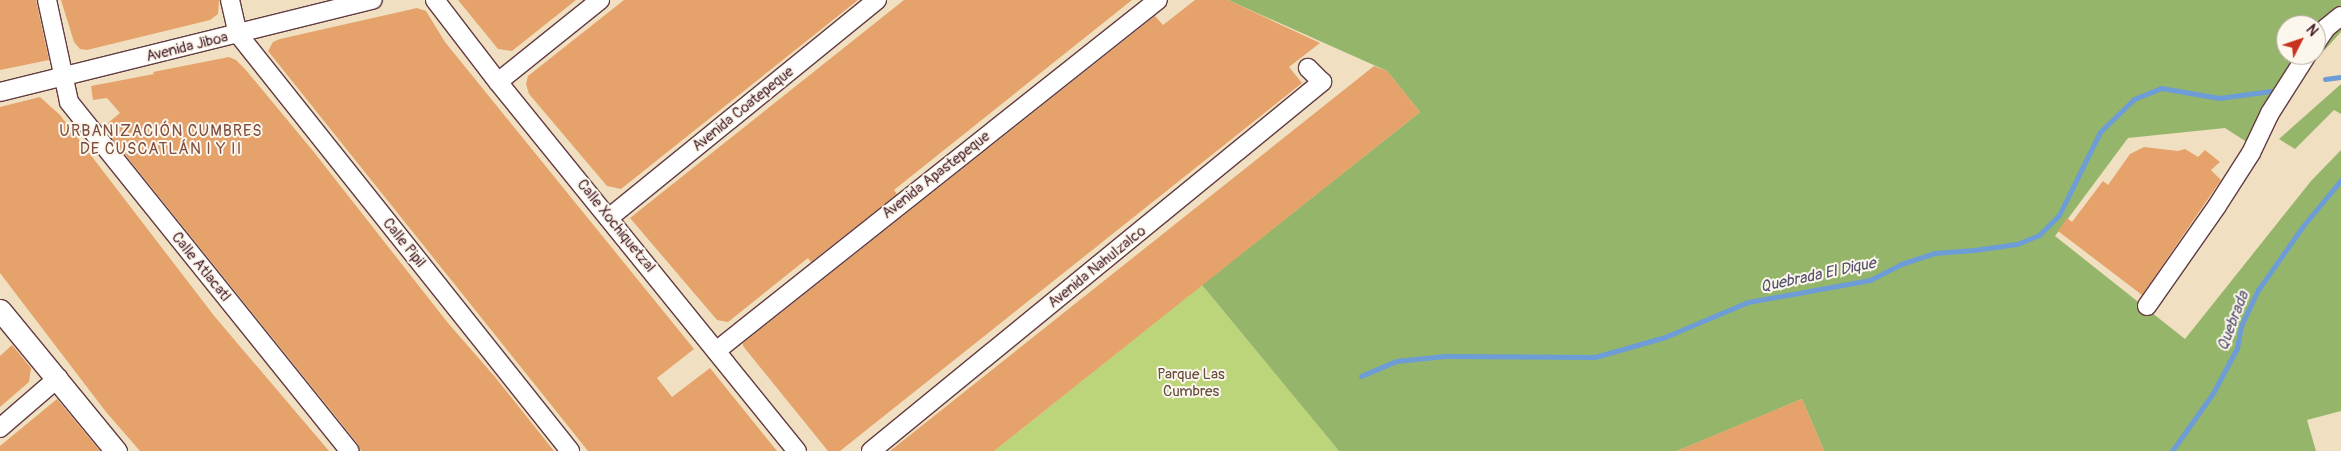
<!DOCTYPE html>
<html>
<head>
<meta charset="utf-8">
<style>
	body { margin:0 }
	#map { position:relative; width:2341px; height:451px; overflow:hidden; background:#f0e0c1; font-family:Pangolin,sans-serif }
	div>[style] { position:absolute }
	.green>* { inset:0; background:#bcd57a }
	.forest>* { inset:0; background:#95b66a }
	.stream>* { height:5px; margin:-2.5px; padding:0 2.5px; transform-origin:2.5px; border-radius:2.5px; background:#6d9cd6 }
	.building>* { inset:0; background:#e5a26a }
	.roads { filter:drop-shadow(1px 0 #633c42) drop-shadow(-1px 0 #633c42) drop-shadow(0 1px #633c42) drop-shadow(0 -1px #633c42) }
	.minor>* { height:18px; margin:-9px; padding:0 9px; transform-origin:9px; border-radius:9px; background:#fff }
	.major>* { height:21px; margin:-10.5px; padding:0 10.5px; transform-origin:10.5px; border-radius:10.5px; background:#fff }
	span { translate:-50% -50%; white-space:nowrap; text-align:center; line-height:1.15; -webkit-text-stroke:4px #fbf7ec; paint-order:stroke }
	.street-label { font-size:15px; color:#4a1f2b }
	.park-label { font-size:15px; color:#664c3f }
	.neighbourhood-label { font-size:16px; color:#804d41; letter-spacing:1px }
	.water-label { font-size:16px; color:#58516f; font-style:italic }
	.north { position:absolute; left:2276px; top:15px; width:50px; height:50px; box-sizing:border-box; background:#fbf7ec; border:1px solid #b4a19f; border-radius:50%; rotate:49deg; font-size:14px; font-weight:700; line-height:20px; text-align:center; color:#4a1f2b }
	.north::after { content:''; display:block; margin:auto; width:18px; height:22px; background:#c8321e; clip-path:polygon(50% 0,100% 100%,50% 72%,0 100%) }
</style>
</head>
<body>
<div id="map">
	<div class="green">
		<i style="clip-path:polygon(1202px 285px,1339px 451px,994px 451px)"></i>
	</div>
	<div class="forest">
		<i style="clip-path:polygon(evenodd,1228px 0,2341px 0,2341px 32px,2310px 66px,2259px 150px,2225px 128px,2128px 138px,2055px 236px,2185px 339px,2311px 181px,2341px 150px,2341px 411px,2307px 420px,2316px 451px,1824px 451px,1802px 399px,1677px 451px,1339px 451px,1202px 285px,1420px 112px,1387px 71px,1228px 0,2286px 25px,2316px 25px,2316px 55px,2286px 55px,2286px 25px)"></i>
		<i style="clip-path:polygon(2341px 84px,2341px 114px,2334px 110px,2295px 149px,2279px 139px)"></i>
	</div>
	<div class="stream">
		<i style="left:2325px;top:79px;width:16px;rotate:-7deg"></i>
		<i style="left:1361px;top:376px;width:38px;rotate:-23deg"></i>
		<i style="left:1396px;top:361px;width:49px;rotate:-5.8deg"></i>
		<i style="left:1445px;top:356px;width:150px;rotate:0.4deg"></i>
		<i style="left:1595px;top:357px;width:73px;rotate:-15.9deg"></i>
		<i style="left:1665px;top:337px;width:90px;rotate:-22.9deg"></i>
		<i style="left:1748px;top:302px;width:124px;rotate:-10.2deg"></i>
		<i style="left:1870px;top:280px;width:35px;rotate:-27deg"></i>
		<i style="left:1901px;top:264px;width:35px;rotate:-18deg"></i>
		<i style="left:1934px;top:253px;width:40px;rotate:-4.3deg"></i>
		<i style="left:1974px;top:250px;width:43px;rotate:-7.9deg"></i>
		<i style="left:2017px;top:244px;width:24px;rotate:-22deg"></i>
		<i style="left:2039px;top:235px;width:28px;rotate:-45deg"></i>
		<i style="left:2059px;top:215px;width:93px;rotate:-63.7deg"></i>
		<i style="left:2100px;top:132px;width:47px;rotate:-44.1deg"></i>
		<i style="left:2134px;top:99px;width:29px;rotate:-22deg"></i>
		<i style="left:2161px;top:88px;width:59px;rotate:9.8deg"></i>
		<i style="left:2219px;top:98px;width:52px;rotate:-7.7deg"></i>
		<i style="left:2172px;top:451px;width:71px;rotate:-54.7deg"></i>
		<i style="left:2213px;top:393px;width:51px;rotate:-61.9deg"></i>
		<i style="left:2237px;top:348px;width:22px;rotate:-80deg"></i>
		<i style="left:2241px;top:326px;width:40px;rotate:-65deg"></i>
		<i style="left:2258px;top:290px;width:78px;rotate:-54.9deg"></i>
		<i style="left:2303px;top:226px;width:60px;rotate:-50.4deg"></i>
	</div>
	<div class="building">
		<i style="clip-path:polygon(0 0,36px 0,49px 60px,0 70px)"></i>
		<i style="clip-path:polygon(61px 0,219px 0,218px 14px,210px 20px,87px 50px,80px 49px,74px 42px)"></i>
		<i style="clip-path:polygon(458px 0,576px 0,512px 51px,498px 49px)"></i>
		<i style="clip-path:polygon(624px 0,858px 0,621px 189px,607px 186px,529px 94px,526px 84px,528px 76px)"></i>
		<i style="clip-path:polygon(904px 0,1132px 0,894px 190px,897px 194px,811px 262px,808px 258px,728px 322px,717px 320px,630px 218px)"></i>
		<i style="clip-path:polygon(1195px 0,1228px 0,1320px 43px,1289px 67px,1302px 83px,840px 451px,828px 451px,743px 346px,743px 343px,1155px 16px,1163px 25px)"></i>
		<i style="clip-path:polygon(417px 8px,426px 11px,445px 42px,694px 349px,657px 378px,672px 397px,710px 368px,777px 451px,588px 451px,268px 51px,273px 42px,280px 39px)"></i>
		<i style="clip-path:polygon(229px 57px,236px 60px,245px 69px,313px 151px,448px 323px,495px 377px,554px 451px,361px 451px,358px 444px,103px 127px,120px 113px,107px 98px,93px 100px,91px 86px,154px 74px,153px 72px)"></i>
		<i style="clip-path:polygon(1374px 66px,1387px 71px,1420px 112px,994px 451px,890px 451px)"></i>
		<i style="clip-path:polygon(40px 97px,60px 115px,215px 317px,329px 451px,140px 451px,106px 412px,0 273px,0 107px)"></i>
		<i style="clip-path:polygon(2144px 147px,2178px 151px,2185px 149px,2198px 157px,2205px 150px,2220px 162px,2211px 170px,2221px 180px,2142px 295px,2058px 231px,2067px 218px,2072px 222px,2103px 181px,2108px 185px,2130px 154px)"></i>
		<i style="clip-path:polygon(12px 345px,31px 368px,29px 382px,0 407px,0 356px)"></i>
		<i style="clip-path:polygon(57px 399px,100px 451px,0 451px,0 446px)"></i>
		<i style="clip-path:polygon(1802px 399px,1824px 451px,1677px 451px,1722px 432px)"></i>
	</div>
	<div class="roads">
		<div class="minor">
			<i style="left:47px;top:0;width:104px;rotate:77.8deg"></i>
			<i style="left:69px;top:102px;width:448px;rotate:51.2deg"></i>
			<i style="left:230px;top:0;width:35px;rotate:77deg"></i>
			<i style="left:238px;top:34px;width:533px;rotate:51.47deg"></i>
			<i style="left:435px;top:0;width:103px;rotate:52.5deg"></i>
			<i style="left:498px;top:82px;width:475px;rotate:51deg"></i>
			<i style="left:2316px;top:43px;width:18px;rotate:-56deg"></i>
			<i style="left:2326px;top:28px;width:19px;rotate:-39deg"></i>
			<i style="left:498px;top:82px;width:131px;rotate:-38.8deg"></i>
			<i style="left:0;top:92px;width:384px;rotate:-13.9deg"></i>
			<i style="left:610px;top:217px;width:344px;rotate:-39.1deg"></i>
			<i style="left:2147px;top:306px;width:122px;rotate:-55deg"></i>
			<i style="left:2217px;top:206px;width:63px;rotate:-57.3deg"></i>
			<i style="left:2251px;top:153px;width:44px;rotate:-64.6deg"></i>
			<i style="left:2270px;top:113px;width:69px;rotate:-57.5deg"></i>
			<i style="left:716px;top:351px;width:564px;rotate:-38.45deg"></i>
			<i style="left:0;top:428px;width:77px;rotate:-40.8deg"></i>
			<i style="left:871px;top:451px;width:583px;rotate:-39.29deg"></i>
			<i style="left:1322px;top:82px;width:20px;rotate:-135deg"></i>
		</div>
		<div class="major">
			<i style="left:0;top:310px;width:183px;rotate:50.6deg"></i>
		</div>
	</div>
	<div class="street-label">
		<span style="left:187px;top:47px;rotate:-14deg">Avenida Jiboa</span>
		<span style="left:743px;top:109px;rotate:-39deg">Avenida Coatepeque</span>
		<span style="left:936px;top:175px;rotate:-38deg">Avenida Apastepeque</span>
		<span style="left:616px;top:226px;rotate:51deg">Calle Xochiquetzal</span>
		<span style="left:404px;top:243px;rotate:51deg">Calle Pipil</span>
		<span style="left:201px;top:267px;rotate:51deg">Calle Atlacatl</span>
		<span style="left:1097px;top:267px;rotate:-39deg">Avenida Nahulzalco</span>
	</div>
	<div class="park-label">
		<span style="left:1191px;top:383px">Parque Las<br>Cumbres</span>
	</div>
	<div class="neighbourhood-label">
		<span style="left:161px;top:140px">URBANIZACIÓN CUMBRES<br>DE CUSCATLÁN I Y II</span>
	</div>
	<div class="water-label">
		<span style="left:1818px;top:275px;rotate:-12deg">Quebrada El Dique</span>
		<span style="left:2233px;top:321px;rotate:-69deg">Quebrada</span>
	</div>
	<div class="north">N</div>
</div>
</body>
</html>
